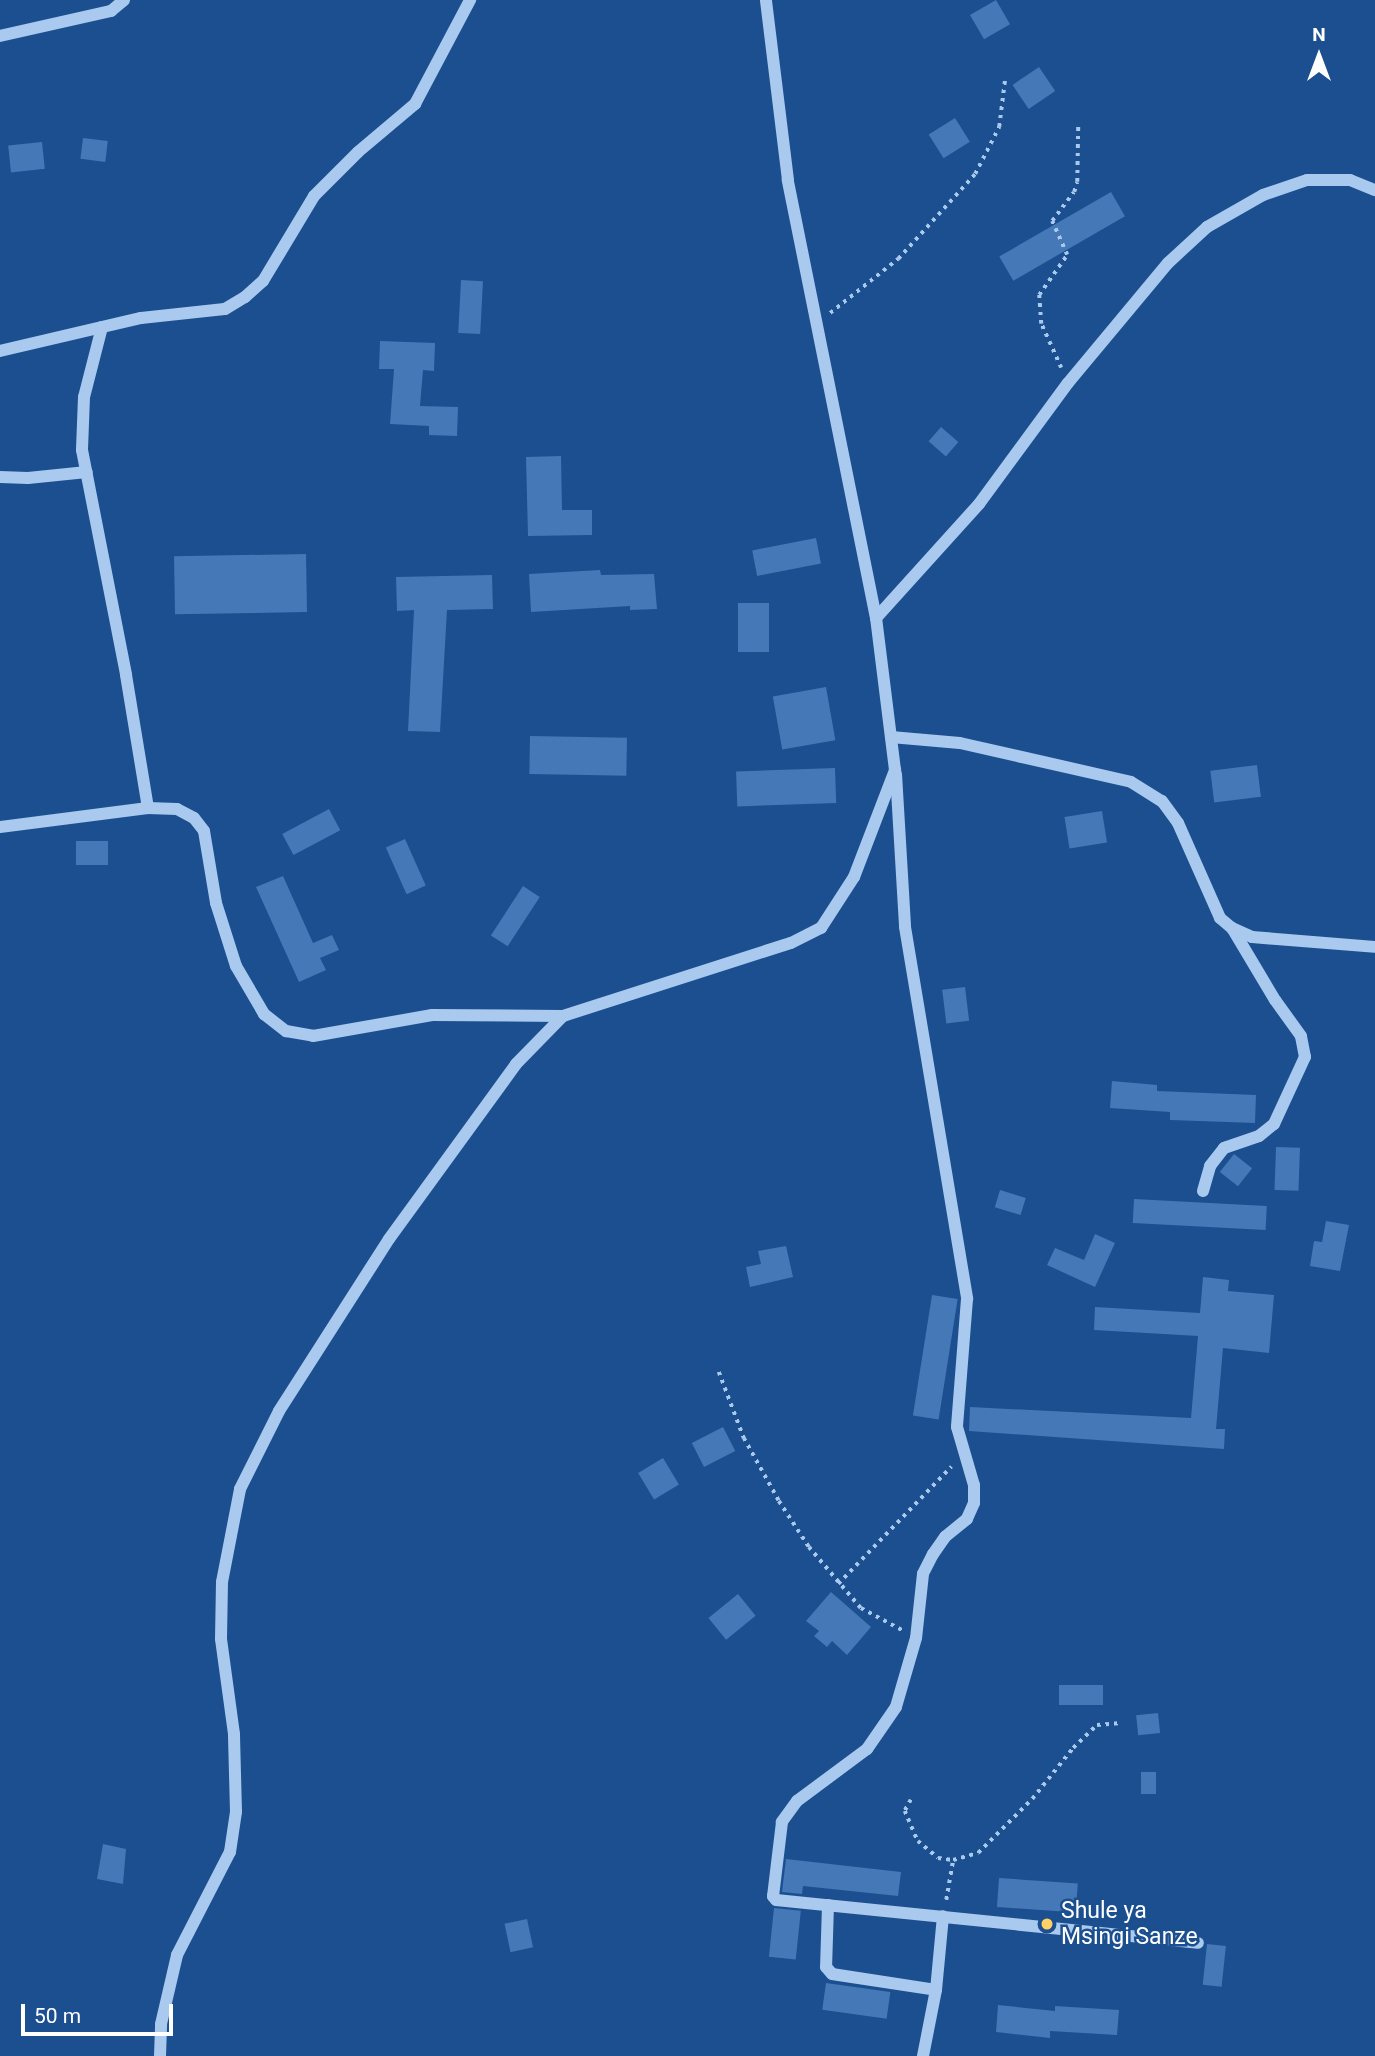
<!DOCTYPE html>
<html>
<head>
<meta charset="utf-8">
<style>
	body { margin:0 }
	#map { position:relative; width:1375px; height:2056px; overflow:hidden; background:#1b4f8f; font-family:Roboto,sans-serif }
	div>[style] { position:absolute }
	.building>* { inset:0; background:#4478b7; transform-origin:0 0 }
	.path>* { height:3.5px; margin-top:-1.75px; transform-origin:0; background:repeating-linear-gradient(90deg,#a9c9ee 0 3.5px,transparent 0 8.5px) }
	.minor>* { height:12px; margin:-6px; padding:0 6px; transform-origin:6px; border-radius:6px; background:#a9c9ee }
	.dots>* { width:19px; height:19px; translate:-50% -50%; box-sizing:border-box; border:4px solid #1b4f8f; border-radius:50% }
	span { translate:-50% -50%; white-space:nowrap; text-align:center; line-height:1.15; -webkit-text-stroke:5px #1b4f8f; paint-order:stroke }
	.poi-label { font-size:23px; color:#fff }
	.left { translate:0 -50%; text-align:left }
	.north { position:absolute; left:1284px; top:21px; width:70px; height:70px; -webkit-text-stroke:5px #1b4f8f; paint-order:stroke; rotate:0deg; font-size:19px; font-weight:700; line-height:28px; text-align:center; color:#fff }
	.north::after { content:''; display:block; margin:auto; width:24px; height:32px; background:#fff; clip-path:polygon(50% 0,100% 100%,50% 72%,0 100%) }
	.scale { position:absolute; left:21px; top:2004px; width:152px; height:32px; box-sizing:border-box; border:4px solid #fff; border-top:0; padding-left:9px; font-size:21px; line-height:24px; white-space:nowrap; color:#fff; -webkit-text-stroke:5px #1b4f8f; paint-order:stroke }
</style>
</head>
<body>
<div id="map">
	<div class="building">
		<i style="left:996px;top:0;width:28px;height:30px;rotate:60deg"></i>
		<i style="left:1039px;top:67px;width:29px;height:32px;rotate:56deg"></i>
		<i style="left:955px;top:118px;width:28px;height:31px;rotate:58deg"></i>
		<i style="left:83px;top:138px;width:25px;height:21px;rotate:7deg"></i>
		<i style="left:42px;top:142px;width:27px;height:34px;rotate:84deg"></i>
		<i style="left:1111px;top:192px;width:28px;height:129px;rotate:60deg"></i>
		<i style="left:461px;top:280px;width:22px;height:53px;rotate:3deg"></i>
		<i style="clip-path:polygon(380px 341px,435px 343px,434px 371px,423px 370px,420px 406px,458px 407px,457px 436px,429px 435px,429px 426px,390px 424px,394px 369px,379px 369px)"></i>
		<i style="left:941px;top:427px;width:23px;height:19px;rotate:41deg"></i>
		<i style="clip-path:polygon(561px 456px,562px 510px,592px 510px,592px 535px,528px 536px,526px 457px)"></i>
		<i style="left:816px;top:538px;width:26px;height:65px;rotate:79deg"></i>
		<i style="left:306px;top:554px;width:58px;height:132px;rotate:89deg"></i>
		<i style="clip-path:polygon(600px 570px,601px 575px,654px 574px,657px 609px,630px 610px,630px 606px,531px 612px,529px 574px)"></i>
		<i style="clip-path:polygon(492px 575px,493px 609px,447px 610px,440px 732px,408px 731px,414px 610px,397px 611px,396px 577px)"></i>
		<i style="left:738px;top:603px;width:31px;height:49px"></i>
		<i style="left:826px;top:687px;width:54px;height:54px;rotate:80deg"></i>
		<i style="left:530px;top:736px;width:97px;height:38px;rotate:1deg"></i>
		<i style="left:1257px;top:765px;width:32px;height:47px;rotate:83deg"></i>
		<i style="left:835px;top:768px;width:35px;height:99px;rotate:88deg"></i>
		<i style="left:329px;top:809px;width:24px;height:53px;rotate:62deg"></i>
		<i style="left:1102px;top:811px;width:32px;height:38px;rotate:81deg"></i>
		<i style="left:405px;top:839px;width:51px;height:21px;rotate:66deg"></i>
		<i style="left:76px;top:841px;width:32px;height:24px"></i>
		<i style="clip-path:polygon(283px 876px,313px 943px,332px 935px,339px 950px,320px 958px,326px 970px,299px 982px,256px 887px)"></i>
		<i style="left:523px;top:886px;width:20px;height:59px;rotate:33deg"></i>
		<i style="left:965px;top:987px;width:34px;height:23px;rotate:83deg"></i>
		<i style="clip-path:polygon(1112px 1081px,1157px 1085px,1157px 1091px,1256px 1095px,1255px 1123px,1170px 1120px,1170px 1112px,1110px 1108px)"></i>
		<i style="left:1276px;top:1147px;width:24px;height:43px;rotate:2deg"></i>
		<i style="left:1234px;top:1154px;width:23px;height:23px;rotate:38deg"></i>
		<i style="left:1000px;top:1190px;width:27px;height:18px;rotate:17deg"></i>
		<i style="left:1134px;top:1199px;width:133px;height:24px;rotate:3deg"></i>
		<i style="clip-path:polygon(1326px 1221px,1349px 1225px,1340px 1271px,1310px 1266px,1314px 1241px,1322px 1242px)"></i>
		<i style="clip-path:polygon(1095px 1234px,1115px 1243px,1095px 1287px,1047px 1265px,1055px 1248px,1084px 1260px)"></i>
		<i style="clip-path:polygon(786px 1246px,793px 1277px,750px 1287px,746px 1267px,761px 1264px,758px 1251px)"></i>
		<i style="clip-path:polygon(1203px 1277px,1229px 1280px,1228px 1291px,1274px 1295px,1269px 1353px,1223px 1348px,1216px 1429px,1225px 1429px,1224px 1449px,969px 1431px,970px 1407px,1191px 1418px,1198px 1336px,1094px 1330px,1095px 1307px,1200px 1313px)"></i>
		<i style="left:932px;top:1295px;width:26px;height:122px;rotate:9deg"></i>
		<i style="left:723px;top:1427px;width:27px;height:35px;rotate:63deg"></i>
		<i style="left:663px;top:1458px;width:31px;height:29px;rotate:59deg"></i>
		<i style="clip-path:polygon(831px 1592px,871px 1627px,847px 1655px,832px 1641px,827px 1647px,814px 1636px,819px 1631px,806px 1621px)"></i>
		<i style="left:738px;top:1594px;width:28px;height:38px;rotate:51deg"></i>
		<i style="left:1059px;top:1685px;width:44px;height:20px"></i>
		<i style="left:1158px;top:1713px;width:20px;height:22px;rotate:84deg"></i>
		<i style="left:1156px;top:1772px;width:22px;height:15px;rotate:90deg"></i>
		<i style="clip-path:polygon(103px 1844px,126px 1849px,123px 1884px,97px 1879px)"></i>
		<i style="clip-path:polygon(786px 1859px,901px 1872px,898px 1896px,803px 1886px,802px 1894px,782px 1892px)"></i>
		<i style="left:999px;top:1878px;width:79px;height:29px;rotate:4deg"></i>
		<i style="left:774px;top:1908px;width:27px;height:49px;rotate:6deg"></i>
		<i style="left:527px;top:1919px;width:29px;height:23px;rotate:78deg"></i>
		<i style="left:1207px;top:1944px;width:19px;height:41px;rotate:6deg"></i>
		<i style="left:826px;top:1983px;width:65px;height:27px;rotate:8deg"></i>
		<i style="clip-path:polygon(998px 2005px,1055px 2011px,1055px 2006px,1119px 2010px,1117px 2035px,1050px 2031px,1050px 2038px,996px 2032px)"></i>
	</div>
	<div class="path">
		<i style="left:830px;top:313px;width:87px;rotate:-38.5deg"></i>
		<i style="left:898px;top:259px;width:115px;rotate:-47.8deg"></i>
		<i style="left:975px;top:174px;width:53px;rotate:-62.9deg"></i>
		<i style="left:999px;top:127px;width:49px;rotate:-83deg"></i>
		<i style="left:1061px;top:368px;width:48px;rotate:-114.4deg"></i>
		<i style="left:1041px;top:324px;width:29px;rotate:-94deg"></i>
		<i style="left:1039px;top:295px;width:49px;rotate:-55deg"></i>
		<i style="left:1067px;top:255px;width:37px;rotate:-114deg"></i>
		<i style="left:1052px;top:221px;width:36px;rotate:-53deg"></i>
		<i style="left:1074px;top:192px;width:10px;rotate:-73deg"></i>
		<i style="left:1077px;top:182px;width:55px;rotate:-89deg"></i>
		<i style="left:719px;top:1372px;width:71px;rotate:69.3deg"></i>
		<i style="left:744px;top:1438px;width:72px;rotate:60.9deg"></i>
		<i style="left:779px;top:1501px;width:55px;rotate:56.9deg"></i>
		<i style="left:809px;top:1547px;width:80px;rotate:49.6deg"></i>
		<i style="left:861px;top:1608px;width:47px;rotate:28.2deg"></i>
		<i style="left:838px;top:1584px;width:163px;rotate:-46deg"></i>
		<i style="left:911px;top:1800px;width:13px;rotate:119deg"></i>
		<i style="left:905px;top:1811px;width:33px;rotate:67deg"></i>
		<i style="left:918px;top:1841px;width:26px;rotate:40deg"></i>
		<i style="left:938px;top:1858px;width:15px;rotate:8deg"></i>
		<i style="left:953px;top:1860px;width:26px;rotate:-16deg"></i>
		<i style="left:978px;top:1853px;width:76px;rotate:-45deg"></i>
		<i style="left:1032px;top:1799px;width:65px;rotate:-51.2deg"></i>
		<i style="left:1073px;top:1748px;width:33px;rotate:-44deg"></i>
		<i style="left:1097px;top:1725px;width:24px;rotate:-5deg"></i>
		<i style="left:946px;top:1900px;width:41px;rotate:-80.1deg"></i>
	</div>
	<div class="minor">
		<i style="left:0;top:36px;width:114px;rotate:-12.7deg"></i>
		<i style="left:111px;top:11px;width:17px;rotate:-40deg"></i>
		<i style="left:102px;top:327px;width:72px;rotate:104.4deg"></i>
		<i style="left:84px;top:397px;width:53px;rotate:92.2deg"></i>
		<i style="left:82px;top:450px;width:229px;rotate:78.9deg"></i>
		<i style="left:126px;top:675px;width:135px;rotate:80.6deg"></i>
		<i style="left:0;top:351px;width:145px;rotate:-13.2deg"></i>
		<i style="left:141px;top:318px;width:84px;rotate:-6.1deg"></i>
		<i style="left:225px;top:309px;width:23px;rotate:-31deg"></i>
		<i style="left:245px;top:297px;width:24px;rotate:-42deg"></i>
		<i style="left:263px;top:281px;width:99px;rotate:-59deg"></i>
		<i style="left:314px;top:196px;width:62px;rotate:-45deg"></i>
		<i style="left:358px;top:152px;width:75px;rotate:-40.1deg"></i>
		<i style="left:415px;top:104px;width:118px;rotate:-62.1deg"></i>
		<i style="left:0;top:477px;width:28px;rotate:2deg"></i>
		<i style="left:28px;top:478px;width:59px;rotate:-5.8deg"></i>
		<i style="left:876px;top:618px;width:154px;rotate:-47.9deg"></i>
		<i style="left:979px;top:504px;width:150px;rotate:-53.7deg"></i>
		<i style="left:1068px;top:383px;width:156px;rotate:-50.2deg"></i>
		<i style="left:1168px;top:263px;width:53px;rotate:-42.7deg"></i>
		<i style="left:1207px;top:227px;width:64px;rotate:-29.7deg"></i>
		<i style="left:1263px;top:195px;width:46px;rotate:-18.8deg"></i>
		<i style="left:1307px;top:180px;width:43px"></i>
		<i style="left:1350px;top:180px;width:27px;rotate:22deg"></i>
		<i style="left:891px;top:737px;width:69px;rotate:5deg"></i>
		<i style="left:960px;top:743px;width:175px;rotate:12.8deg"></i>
		<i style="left:1131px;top:782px;width:36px;rotate:32deg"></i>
		<i style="left:1162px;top:801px;width:27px;rotate:54deg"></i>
		<i style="left:1178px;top:823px;width:104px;rotate:66.1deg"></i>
		<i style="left:1220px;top:918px;width:16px;rotate:40deg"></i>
		<i style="left:1232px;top:928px;width:22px;rotate:24deg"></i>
		<i style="left:1252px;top:937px;width:123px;rotate:4.6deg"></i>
		<i style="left:896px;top:774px;width:153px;rotate:86.6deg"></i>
		<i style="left:905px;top:927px;width:377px;rotate:80.5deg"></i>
		<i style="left:967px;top:1299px;width:128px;rotate:94.5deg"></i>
		<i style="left:957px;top:1427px;width:60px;rotate:73.7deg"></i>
		<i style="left:974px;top:1485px;width:18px;rotate:90deg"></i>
		<i style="left:974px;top:1503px;width:17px;rotate:114deg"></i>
		<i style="left:967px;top:1519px;width:28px;rotate:141deg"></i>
		<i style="left:945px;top:1537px;width:21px;rotate:125deg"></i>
		<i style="left:933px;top:1554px;width:22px;rotate:117deg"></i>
		<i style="left:923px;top:1574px;width:64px;rotate:96.2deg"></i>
		<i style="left:916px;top:1638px;width:72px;rotate:106.2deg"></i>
		<i style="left:896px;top:1707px;width:51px;rotate:124.6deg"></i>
		<i style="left:867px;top:1749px;width:87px;rotate:143.4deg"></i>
		<i style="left:797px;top:1801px;width:26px;rotate:126deg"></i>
		<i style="left:782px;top:1822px;width:75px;rotate:96.9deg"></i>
		<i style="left:773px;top:1896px;width:5px;rotate:53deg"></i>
		<i style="left:776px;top:1900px;width:424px;rotate:5.8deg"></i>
		<i style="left:0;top:827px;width:149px;rotate:-7.3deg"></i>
		<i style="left:148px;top:808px;width:29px;rotate:2deg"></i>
		<i style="left:177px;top:809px;width:19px;rotate:28deg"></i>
		<i style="left:194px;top:818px;width:16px;rotate:52deg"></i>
		<i style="left:204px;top:831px;width:73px;rotate:80.5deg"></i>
		<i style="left:216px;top:903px;width:66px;rotate:72.4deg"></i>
		<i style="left:236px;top:966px;width:56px;rotate:59.7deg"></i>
		<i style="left:264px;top:1014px;width:28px;rotate:38deg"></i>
		<i style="left:286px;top:1031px;width:27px;rotate:10deg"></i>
		<i style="left:313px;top:1036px;width:121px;rotate:-10deg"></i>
		<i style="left:432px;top:1015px;width:131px;rotate:0.4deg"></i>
		<i style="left:1203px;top:1191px;width:26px;rotate:-74deg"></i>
		<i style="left:1210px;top:1166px;width:23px;rotate:-52deg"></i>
		<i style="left:1224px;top:1148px;width:37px;rotate:-19deg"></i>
		<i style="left:1259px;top:1136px;width:19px;rotate:-39deg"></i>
		<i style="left:1274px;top:1124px;width:74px;rotate:-65.2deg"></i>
		<i style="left:1305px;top:1057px;width:21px;rotate:-101deg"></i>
		<i style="left:1301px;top:1036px;width:44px;rotate:-125.8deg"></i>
		<i style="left:1275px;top:1000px;width:84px;rotate:-120.8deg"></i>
		<i style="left:828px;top:1905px;width:62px;rotate:91.8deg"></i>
		<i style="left:826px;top:1967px;width:9px;rotate:49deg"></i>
		<i style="left:832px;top:1974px;width:105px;rotate:8.7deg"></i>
		<i style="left:160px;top:2056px;width:32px;rotate:-88deg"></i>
		<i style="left:161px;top:2024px;width:71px;rotate:-76.9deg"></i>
		<i style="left:177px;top:1955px;width:116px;rotate:-62.8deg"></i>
		<i style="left:230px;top:1852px;width:40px;rotate:-81.5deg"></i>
		<i style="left:236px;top:1812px;width:78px;rotate:-91.5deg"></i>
		<i style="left:234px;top:1734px;width:96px;rotate:-97.8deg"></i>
		<i style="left:221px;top:1639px;width:57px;rotate:-89deg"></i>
		<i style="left:222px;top:1582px;width:95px;rotate:-79deg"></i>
		<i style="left:240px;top:1489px;width:87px;rotate:-63.4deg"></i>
		<i style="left:279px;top:1411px;width:204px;rotate:-57.4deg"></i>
		<i style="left:389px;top:1239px;width:216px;rotate:-54deg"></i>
		<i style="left:516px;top:1064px;width:67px;rotate:-45.6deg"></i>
		<i style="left:563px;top:1016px;width:239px;rotate:-17.8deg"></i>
		<i style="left:791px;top:943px;width:34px;rotate:-27deg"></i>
		<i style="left:821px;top:928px;width:61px;rotate:-57.1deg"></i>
		<i style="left:854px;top:877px;width:115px;rotate:-69deg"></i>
		<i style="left:895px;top:770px;width:153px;rotate:-97.1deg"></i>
		<i style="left:876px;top:618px;width:447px;rotate:-101.4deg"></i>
		<i style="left:788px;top:180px;width:181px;rotate:-97deg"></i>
		<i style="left:923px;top:2056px;width:67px;rotate:-78.9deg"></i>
		<i style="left:936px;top:1990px;width:74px;rotate:-84.6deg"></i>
	</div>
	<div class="dots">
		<i style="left:1047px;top:1924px;background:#ffd166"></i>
	</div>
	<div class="poi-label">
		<span class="left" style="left:1061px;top:1924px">Shule ya<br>Msingi Sanze</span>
	</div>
	<div class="north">N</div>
	<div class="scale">50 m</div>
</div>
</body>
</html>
